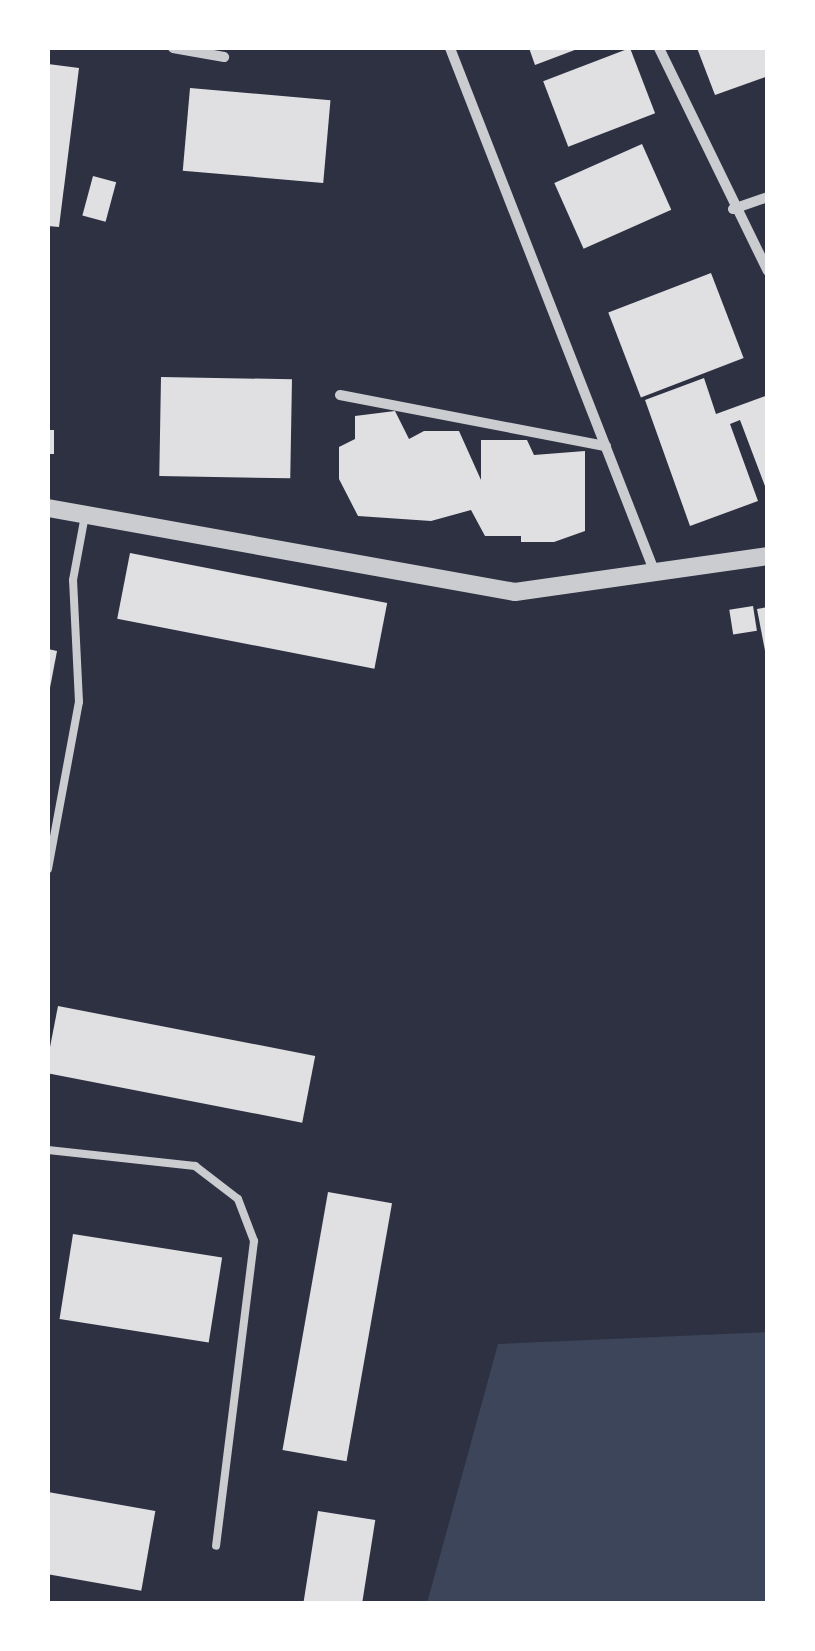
<!DOCTYPE html>
<html>
<head>
<meta charset="utf-8">
<style>
	body { margin:0 }
	#map { position:relative; width:815px; height:1651px; overflow:hidden; background:#2d3142; font-family:Lato,sans-serif }
	div>[style] { position:absolute }
	.green>* { inset:0; background:#3c4559 }
	.building>* { inset:0; background:#e0e0e3; transform-origin:0 0 }
	.service>* { height:8px; margin:-4px; padding:0 4px; transform-origin:4px; border-radius:4px; background:#caccd0 }
	.minor>* { height:10px; margin:-5px; padding:0 5px; transform-origin:5px; border-radius:5px; background:#caccd0 }
	.tertiary>* { height:18px; margin:-9px; padding:0 9px; transform-origin:9px; border-radius:9px; background:#caccd0 }
	span { translate:-50% -50%; white-space:nowrap; text-align:center; line-height:1.15; -webkit-text-stroke:9px #fff; paint-order:stroke }
	.frame { position:absolute; inset:0; border:50px solid #fff; pointer-events:none }
</style>
</head>
<body>
<div id="map">
	<div class="green">
		<i style="clip-path:polygon(767px 1332px,767px 1603px,427px 1603px,498px 1344px)"></i>
	</div>
	<div class="building">
		<i style="clip-path:polygon(529px 48px,580px 48px,535px 65px)"></i>
		<i style="left:630px;top:48px;width:70px;height:93px;rotate:69deg"></i>
		<i style="clip-path:polygon(697px 48px,768px 48px,768px 76px,715px 95px)"></i>
		<i style="clip-path:polygon(48px 64px,79px 68px,59px 227px,48px 226px)"></i>
		<i style="left:190px;top:88px;width:141px;height:83px;rotate:5deg"></i>
		<i style="left:642px;top:144px;width:72px;height:96px;rotate:66deg"></i>
		<i style="left:93px;top:176px;width:24px;height:41px;rotate:15deg"></i>
		<i style="left:711px;top:273px;width:91px;height:110px;rotate:69deg"></i>
		<i style="left:161px;top:377px;width:131px;height:99px;rotate:1deg"></i>
		<i style="clip-path:polygon(704px 378px,716px 414px,768px 395px,768px 494px,740px 420px,730px 424px,758px 501px,690px 526px,645px 400px)"></i>
		<i style="clip-path:polygon(395px 411px,409px 439px,424px 431px,459px 431px,481px 480px,481px 440px,527px 440px,534px 455px,585px 451px,585px 531px,554px 542px,521px 542px,521px 536px,485px 536px,471px 510px,431px 521px,358px 516px,339px 479px,339px 447px,355px 439px,355px 416px)"></i>
		<i style="left:48px;top:430px;width:6px;height:24px"></i>
		<i style="left:130px;top:553px;width:262px;height:67px;rotate:11deg"></i>
		<i style="left:753px;top:606px;width:25px;height:24px;rotate:81deg"></i>
		<i style="clip-path:polygon(768px 607px,768px 656px,766px 656px,757px 609px)"></i>
		<i style="clip-path:polygon(48px 649px,57px 651px,49px 693px,48px 693px)"></i>
		<i style="left:58px;top:1006px;width:262px;height:68px;rotate:11deg"></i>
		<i style="left:328px;top:1192px;width:65px;height:262px;rotate:10deg"></i>
		<i style="left:73px;top:1234px;width:151px;height:86px;rotate:9deg"></i>
		<i style="left:48px;top:1492px;width:109px;height:81px;rotate:10deg"></i>
		<i style="left:318px;top:1511px;width:58px;height:94px;rotate:9deg"></i>
	</div>
	<div class="service">
		<i style="left:48px;top:869px;width:170px;rotate:-79.5deg"></i>
		<i style="left:79px;top:702px;width:122px;rotate:-92.8deg"></i>
		<i style="left:73px;top:580px;width:66px;rotate:-79.5deg"></i>
		<i style="left:48px;top:1150px;width:148px;rotate:6.2deg"></i>
		<i style="left:195px;top:1166px;width:54px;rotate:37.5deg"></i>
		<i style="left:238px;top:1199px;width:45px;rotate:69.1deg"></i>
		<i style="left:254px;top:1241px;width:307px;rotate:97.1deg"></i>
	</div>
	<div class="minor">
		<i style="left:173px;top:48px;width:52px;rotate:10deg"></i>
		<i style="left:450px;top:48px;width:564px;rotate:68.67deg"></i>
		<i style="left:659px;top:48px;width:248px;rotate:64deg"></i>
		<i style="left:733px;top:209px;width:37px;rotate:-19deg"></i>
		<i style="left:340px;top:395px;width:271px;rotate:10.9deg"></i>
	</div>
	<div class="tertiary">
		<i style="left:48px;top:508px;width:474px;rotate:10.2deg"></i>
		<i style="left:515px;top:592px;width:256px;rotate:-8.1deg"></i>
	</div>
	<div class="frame"></div>
</div>
</body>
</html>
